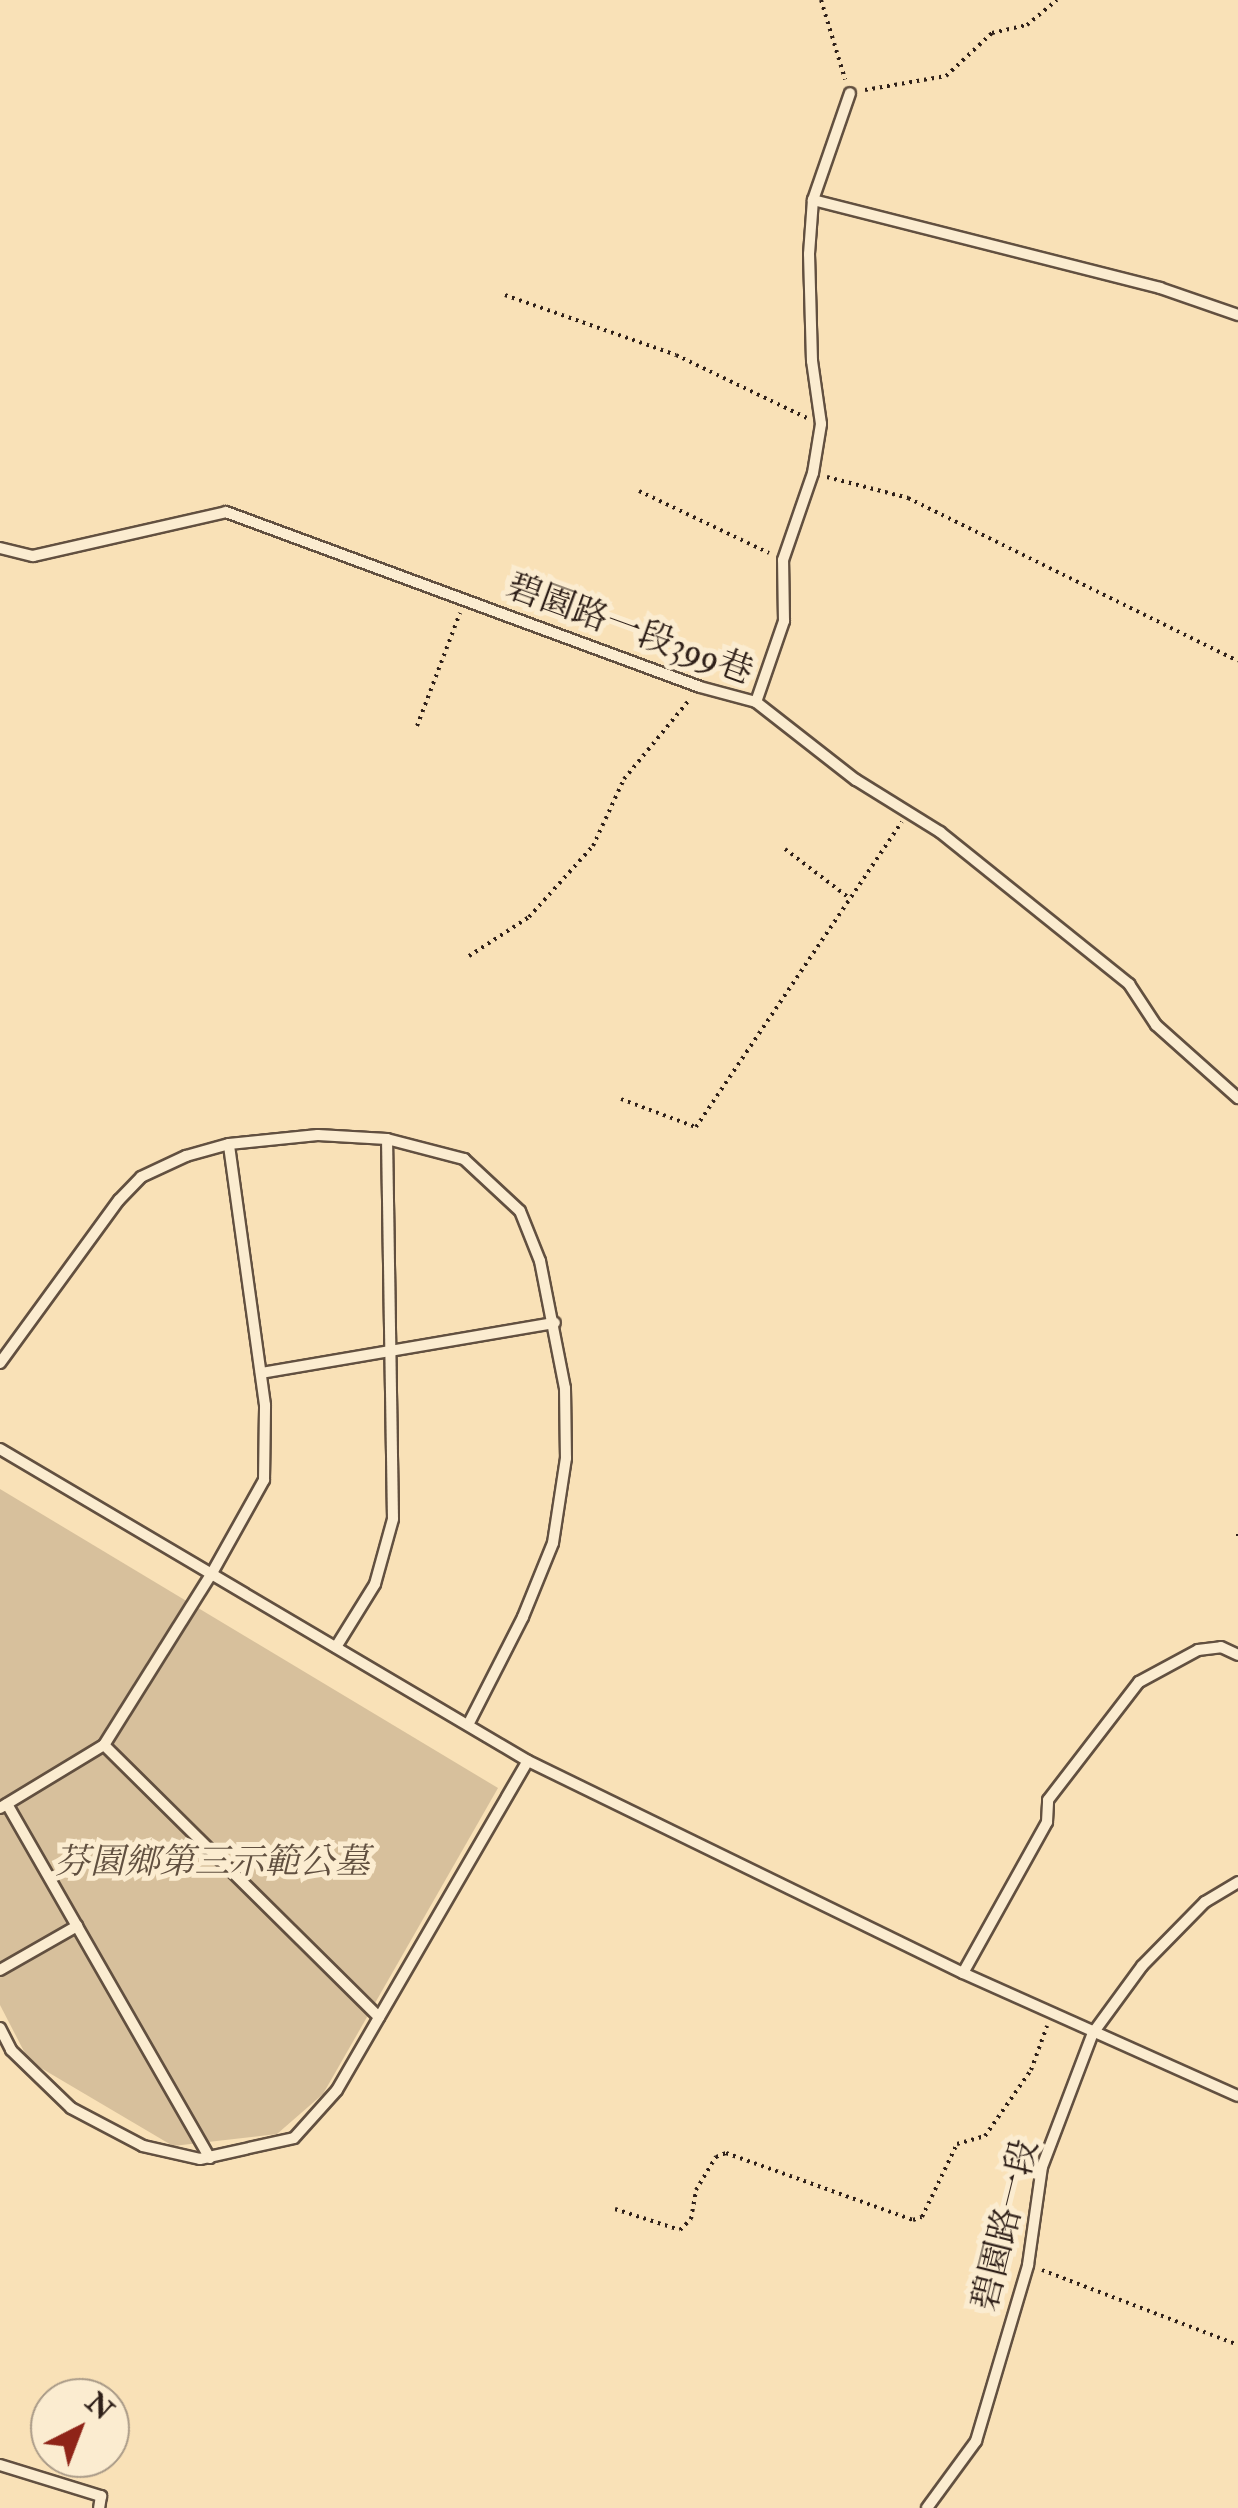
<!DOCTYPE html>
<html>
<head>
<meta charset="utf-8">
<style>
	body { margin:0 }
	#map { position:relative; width:1238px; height:2508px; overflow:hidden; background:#f9e1b7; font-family:"IM FELL Double Pica","Noto Serif TC",serif }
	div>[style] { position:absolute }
	.green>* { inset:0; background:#d7c09c }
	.path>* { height:4px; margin-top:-2px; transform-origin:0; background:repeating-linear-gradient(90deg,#2f2019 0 2.5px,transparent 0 7.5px) }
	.roads { filter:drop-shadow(2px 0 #625040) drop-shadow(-2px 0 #625040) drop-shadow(0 2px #625040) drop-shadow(0 -2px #625040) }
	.service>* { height:10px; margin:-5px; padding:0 5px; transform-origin:5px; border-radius:5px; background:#fbecd0 }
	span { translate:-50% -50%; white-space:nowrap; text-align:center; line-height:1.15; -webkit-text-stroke:10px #fbecd0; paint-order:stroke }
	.street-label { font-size:35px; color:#2f2019 }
	.park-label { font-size:35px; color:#615040; font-style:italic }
	.north { position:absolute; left:30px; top:2378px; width:100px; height:100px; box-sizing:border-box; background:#fbecd0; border:2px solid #a99a87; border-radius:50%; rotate:42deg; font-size:28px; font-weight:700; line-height:40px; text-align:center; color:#2f2019 }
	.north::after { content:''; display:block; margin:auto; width:35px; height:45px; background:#8f2418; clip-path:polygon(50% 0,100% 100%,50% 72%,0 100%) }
</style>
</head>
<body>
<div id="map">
	<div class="green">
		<i style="clip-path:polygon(0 1489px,498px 1788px,323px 2094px,277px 2134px,173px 2146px,29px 2061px,0 2005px)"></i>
	</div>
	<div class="path">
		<i style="left:821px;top:0;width:83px;rotate:73.1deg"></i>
		<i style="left:865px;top:90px;width:82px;rotate:-9.8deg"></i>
		<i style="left:946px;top:76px;width:63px;rotate:-43.1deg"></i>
		<i style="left:992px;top:33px;width:36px;rotate:-13deg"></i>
		<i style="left:1027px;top:25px;width:39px;rotate:-40deg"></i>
		<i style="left:505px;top:295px;width:181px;rotate:19.3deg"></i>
		<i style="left:676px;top:355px;width:145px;rotate:25.7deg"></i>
		<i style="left:827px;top:477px;width:84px;rotate:14.5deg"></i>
		<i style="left:908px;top:498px;width:368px;rotate:26.3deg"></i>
		<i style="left:639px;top:491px;width:144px;rotate:25.5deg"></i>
		<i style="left:417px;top:726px;width:121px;rotate:-69.2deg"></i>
		<i style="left:785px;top:849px;width:81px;rotate:37.4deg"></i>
		<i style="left:469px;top:956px;width:72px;rotate:-33deg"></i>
		<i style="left:529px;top:917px;width:96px;rotate:-48deg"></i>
		<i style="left:593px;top:846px;width:74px;rotate:-65.2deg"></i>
		<i style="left:624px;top:779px;width:104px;rotate:-50.5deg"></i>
		<i style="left:621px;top:1099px;width:80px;rotate:20.5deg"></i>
		<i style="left:696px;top:1127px;width:368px;rotate:-56deg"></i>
		<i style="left:1238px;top:1534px;width:4px;rotate:90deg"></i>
		<i style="left:615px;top:2209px;width:68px;rotate:17.9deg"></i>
		<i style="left:680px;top:2230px;width:16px;rotate:-45deg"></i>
		<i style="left:691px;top:2219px;width:29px;rotate:-80deg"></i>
		<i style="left:696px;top:2190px;width:39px;rotate:-59deg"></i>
		<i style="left:716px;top:2157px;width:11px;rotate:-22deg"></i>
		<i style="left:726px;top:2153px;width:199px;rotate:19.7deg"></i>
		<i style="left:913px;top:2220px;width:9px;rotate:-18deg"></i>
		<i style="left:922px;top:2217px;width:81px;rotate:-64.4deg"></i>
		<i style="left:957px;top:2144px;width:29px;rotate:-16deg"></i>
		<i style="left:985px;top:2136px;width:80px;rotate:-55.1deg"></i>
		<i style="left:1031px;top:2070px;width:47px;rotate:-70deg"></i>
		<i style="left:1042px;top:2270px;width:210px;rotate:20.9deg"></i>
	</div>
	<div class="roads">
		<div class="service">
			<i style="left:813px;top:200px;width:358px;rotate:14.2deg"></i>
			<i style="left:1160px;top:288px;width:83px;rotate:19.1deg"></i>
			<i style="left:0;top:548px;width:34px;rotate:14deg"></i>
			<i style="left:33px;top:556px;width:198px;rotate:-12.8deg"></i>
			<i style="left:226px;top:512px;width:505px;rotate:20.26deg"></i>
			<i style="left:700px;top:687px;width:58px;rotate:15deg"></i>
			<i style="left:756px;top:702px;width:127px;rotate:38deg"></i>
			<i style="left:856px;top:780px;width:99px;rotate:31.8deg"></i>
			<i style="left:940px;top:832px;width:243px;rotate:38.8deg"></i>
			<i style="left:1129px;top:984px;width:49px;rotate:56.6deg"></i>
			<i style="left:1156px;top:1025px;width:110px;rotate:41.7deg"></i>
			<i style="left:756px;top:702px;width:86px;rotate:-70.9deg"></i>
			<i style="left:784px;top:621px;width:61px;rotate:-90.9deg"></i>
			<i style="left:783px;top:560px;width:92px;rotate:-71deg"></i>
			<i style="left:813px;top:473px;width:50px;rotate:-80.7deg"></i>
			<i style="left:821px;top:424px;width:64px;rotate:-98.1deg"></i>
			<i style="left:812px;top:361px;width:107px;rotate:-91.6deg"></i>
			<i style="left:809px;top:254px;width:54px;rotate:-85.8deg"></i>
			<i style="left:813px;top:200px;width:113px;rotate:-70.9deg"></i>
			<i style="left:0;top:1363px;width:202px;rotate:-53.9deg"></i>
			<i style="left:119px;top:1200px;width:32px;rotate:-46deg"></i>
			<i style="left:141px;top:1177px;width:50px;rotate:-25deg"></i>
			<i style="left:186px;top:1156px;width:45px;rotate:-15.6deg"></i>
			<i style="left:229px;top:1144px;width:89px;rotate:-5.8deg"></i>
			<i style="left:318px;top:1135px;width:69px;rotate:3.3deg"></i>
			<i style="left:387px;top:1139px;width:80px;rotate:14.6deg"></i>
			<i style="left:464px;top:1159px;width:76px;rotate:42.9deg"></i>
			<i style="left:520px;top:1211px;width:54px;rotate:68.2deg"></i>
			<i style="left:540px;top:1261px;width:129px;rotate:78.9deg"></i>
			<i style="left:565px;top:1388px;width:70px;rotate:89.2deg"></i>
			<i style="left:566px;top:1458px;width:86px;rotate:98.7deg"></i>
			<i style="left:553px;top:1543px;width:80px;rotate:112.1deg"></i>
			<i style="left:523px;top:1617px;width:121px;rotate:117deg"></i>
			<i style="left:261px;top:1373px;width:298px;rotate:-9.7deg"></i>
			<i style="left:0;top:1449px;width:613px;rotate:30.58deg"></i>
			<i style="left:528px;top:1761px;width:484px;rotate:26deg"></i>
			<i style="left:963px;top:1973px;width:301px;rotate:24.1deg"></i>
			<i style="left:336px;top:1647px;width:74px;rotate:-58.2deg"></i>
			<i style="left:375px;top:1584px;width:67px;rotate:-74.5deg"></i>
			<i style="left:393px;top:1519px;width:380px;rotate:-90.9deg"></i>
			<i style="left:104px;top:1745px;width:387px;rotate:44.7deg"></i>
			<i style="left:7px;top:1804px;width:408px;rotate:60.2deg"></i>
			<i style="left:0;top:1808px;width:122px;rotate:-31.2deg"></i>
			<i style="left:104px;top:1745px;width:203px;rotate:-57.9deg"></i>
			<i style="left:212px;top:1573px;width:107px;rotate:-60.8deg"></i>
			<i style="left:264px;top:1480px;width:75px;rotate:-89.2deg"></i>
			<i style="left:265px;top:1405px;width:263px;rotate:-97.9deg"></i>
			<i style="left:0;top:1970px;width:89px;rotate:-29.7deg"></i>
			<i style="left:963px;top:1973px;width:173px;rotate:-60.9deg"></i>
			<i style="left:1047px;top:1822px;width:22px;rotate:-87deg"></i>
			<i style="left:1048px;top:1800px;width:149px;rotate:-52.4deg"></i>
			<i style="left:1139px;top:1682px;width:67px;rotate:-28.5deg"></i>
			<i style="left:1198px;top:1650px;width:23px;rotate:-7deg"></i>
			<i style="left:1221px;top:1647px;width:19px;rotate:25deg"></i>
			<i style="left:0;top:2028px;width:25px;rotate:63deg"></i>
			<i style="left:11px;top:2050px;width:83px;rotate:44deg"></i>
			<i style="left:71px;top:2108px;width:81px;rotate:27.8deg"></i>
			<i style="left:143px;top:2146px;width:58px;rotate:12.8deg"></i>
			<i style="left:200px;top:2159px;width:96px;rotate:-12.6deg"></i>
			<i style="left:294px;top:2138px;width:64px;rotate:-48.1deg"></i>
			<i style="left:337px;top:2090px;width:380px;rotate:-59.9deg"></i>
			<i style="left:0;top:2465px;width:106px;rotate:17.1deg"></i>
			<i style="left:101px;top:2496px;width:12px;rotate:99deg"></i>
			<i style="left:927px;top:2508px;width:83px;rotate:-53.8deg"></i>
			<i style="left:976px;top:2441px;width:184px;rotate:-73.5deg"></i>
			<i style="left:1028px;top:2265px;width:99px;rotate:-81.9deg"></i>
			<i style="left:1042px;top:2167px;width:143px;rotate:-69.2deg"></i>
			<i style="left:1093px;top:2033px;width:83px;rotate:-53.8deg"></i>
			<i style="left:1142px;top:1966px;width:90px;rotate:-45.5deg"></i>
			<i style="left:1205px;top:1902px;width:39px;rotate:-31deg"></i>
		</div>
	</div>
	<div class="street-label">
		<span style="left:630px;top:629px;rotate:20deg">碧園路一段399巷</span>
		<span style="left:1005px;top:2225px;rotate:-76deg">碧園路一段</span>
	</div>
	<div class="park-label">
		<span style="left:212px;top:1862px">芬園鄉第三示範公墓</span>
	</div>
	<div class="north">N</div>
</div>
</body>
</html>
